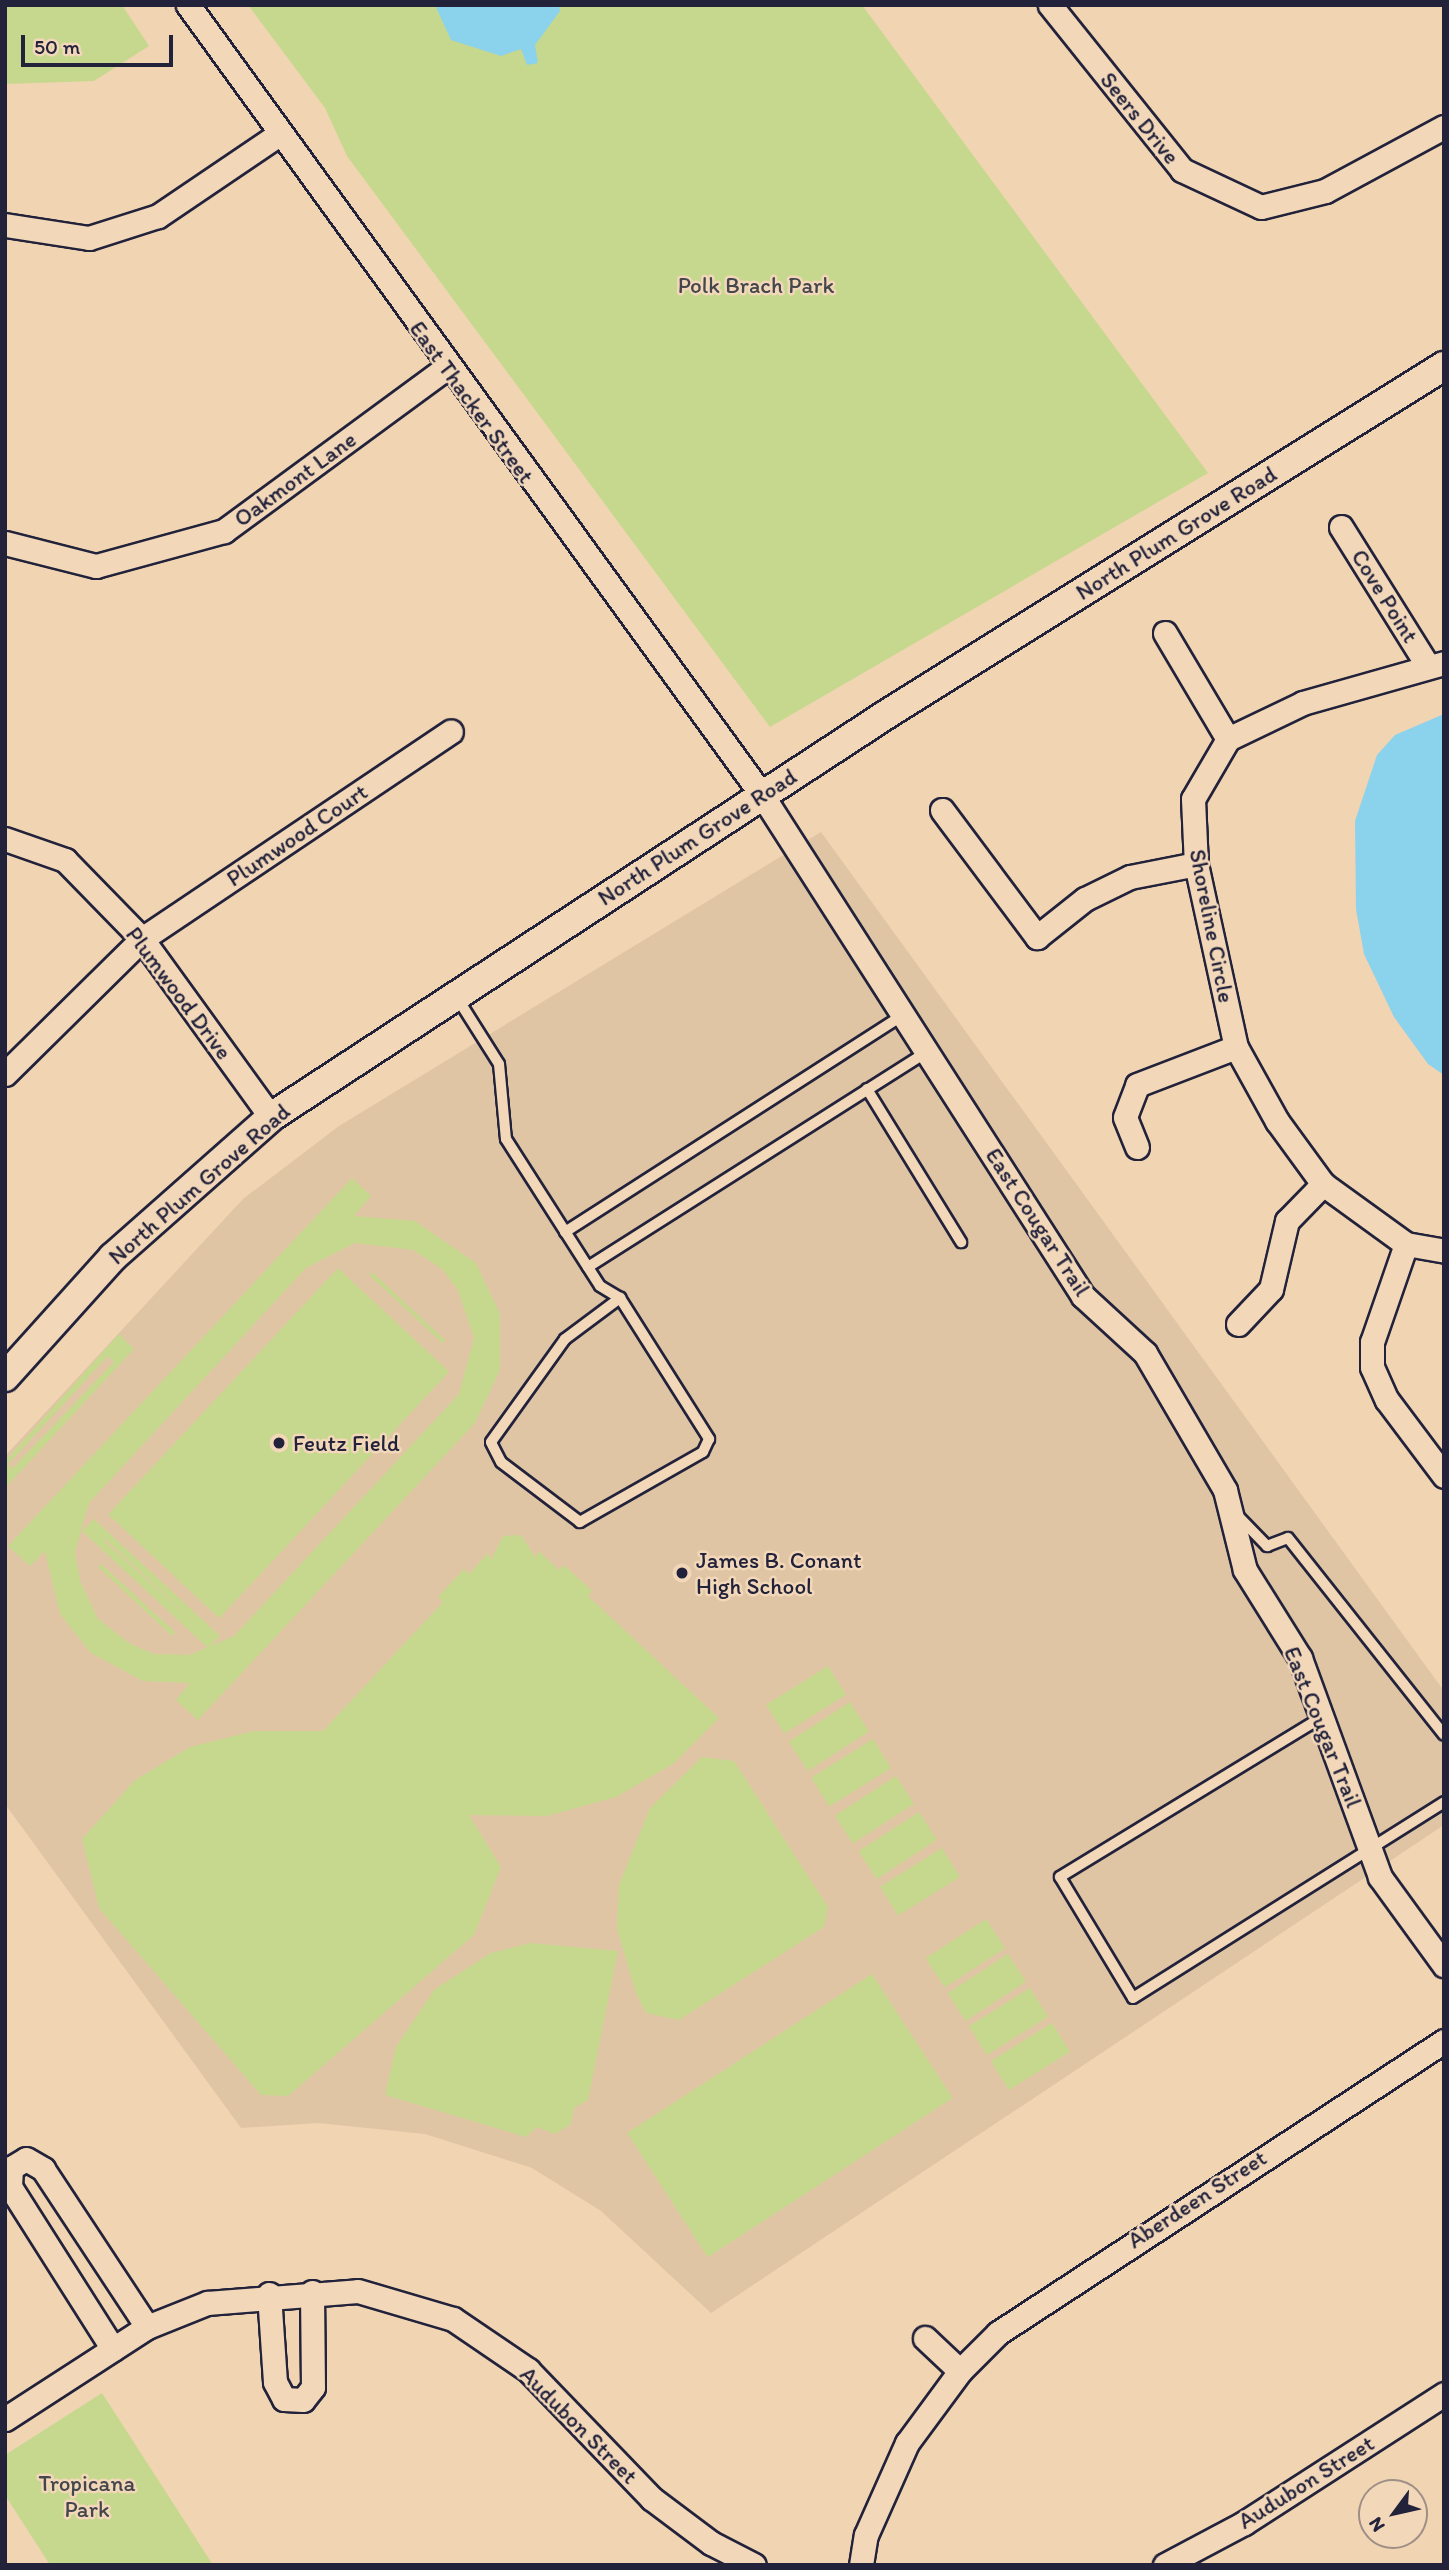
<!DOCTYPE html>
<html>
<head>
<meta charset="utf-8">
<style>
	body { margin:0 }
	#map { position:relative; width:1449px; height:2570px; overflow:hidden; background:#f1d4b2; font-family:Itim,sans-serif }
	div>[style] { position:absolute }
	.built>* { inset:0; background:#e0c5a5 }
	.green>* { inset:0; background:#c6d88d; transform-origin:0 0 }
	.water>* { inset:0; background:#8bd2ed }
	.roads { filter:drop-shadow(2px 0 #22223b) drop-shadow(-2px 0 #22223b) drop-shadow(0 2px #22223b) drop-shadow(0 -2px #22223b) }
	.service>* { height:10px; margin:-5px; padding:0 5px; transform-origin:5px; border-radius:5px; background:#f2d7b9 }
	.minor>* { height:23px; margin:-11.5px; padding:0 11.5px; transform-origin:11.5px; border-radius:11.5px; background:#f2d7b9 }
	.tertiary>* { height:28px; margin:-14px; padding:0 14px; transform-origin:14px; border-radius:14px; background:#f2d7b9 }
	.dots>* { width:19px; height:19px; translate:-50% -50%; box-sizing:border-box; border:4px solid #f2d7b9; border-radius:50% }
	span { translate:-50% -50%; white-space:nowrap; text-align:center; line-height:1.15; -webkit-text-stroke:5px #f2d7b9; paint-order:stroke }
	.street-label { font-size:23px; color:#22223b }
	.park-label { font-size:23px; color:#43464b }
	.poi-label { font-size:23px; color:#22223b }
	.left { translate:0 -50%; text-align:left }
	.frame { position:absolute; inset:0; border:7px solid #22223b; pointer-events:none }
	.north { position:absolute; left:1358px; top:2479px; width:70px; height:70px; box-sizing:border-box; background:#f2d7b9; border:2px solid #9f8f87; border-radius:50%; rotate:237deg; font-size:19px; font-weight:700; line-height:28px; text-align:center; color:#22223b }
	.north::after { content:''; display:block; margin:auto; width:24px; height:32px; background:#22223b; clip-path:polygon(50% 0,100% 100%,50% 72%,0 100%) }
	.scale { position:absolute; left:21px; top:35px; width:152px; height:32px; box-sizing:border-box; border:4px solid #22223b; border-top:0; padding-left:9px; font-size:21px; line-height:24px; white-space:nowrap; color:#22223b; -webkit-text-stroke:5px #f2d7b9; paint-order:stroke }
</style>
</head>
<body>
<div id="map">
	<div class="built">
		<i style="clip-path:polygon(821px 832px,1444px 1691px,1444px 1825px,711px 2313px,601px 2211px,532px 2168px,425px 2134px,318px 2123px,241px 2128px,5px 1804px,5px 1456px,243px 1199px,339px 1126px)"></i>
	</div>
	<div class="green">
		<i style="clip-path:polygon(5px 5px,122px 5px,149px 46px,94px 81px,5px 84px)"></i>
		<i style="clip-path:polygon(248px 5px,862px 5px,1208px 473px,770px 727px,347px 156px,325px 108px)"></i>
		<i style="clip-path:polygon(evenodd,352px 1178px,371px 1196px,354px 1216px,415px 1221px,476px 1263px,500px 1314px,500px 1370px,475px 1423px,198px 1720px,176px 1700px,190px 1683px,143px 1681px,91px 1653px,60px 1614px,45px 1551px,30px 1566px,8px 1546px,352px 1178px,355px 1243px,413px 1250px,442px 1269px,458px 1290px,474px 1338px,459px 1394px,234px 1636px,189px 1655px,154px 1654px,129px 1643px,98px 1619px,80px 1581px,75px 1552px,89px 1503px,306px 1268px,355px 1243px)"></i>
		<i style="left:338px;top:1268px;width:152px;height:337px;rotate:43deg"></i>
		<i style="left:372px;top:1272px;width:100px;height:4px;rotate:43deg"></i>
		<i style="clip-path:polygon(evenodd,119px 1334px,134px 1349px,5px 1488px,5px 1461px,119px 1334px,108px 1356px,114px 1362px,12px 1469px,8px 1464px,108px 1356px)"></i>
		<i style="clip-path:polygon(evenodd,94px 1519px,220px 1636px,208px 1648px,82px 1531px,94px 1519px,105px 1539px,199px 1626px,104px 1541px,105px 1539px)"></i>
		<i style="clip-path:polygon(521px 1535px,536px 1558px,539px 1551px,559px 1570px,564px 1565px,592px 1591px,588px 1596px,719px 1718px,673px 1764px,616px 1797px,547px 1816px,469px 1815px,501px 1867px,474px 1935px,288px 2096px,261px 2095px,99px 1908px,82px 1839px,135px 1780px,190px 1747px,254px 1731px,323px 1731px,443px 1602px,438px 1597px,464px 1569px,469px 1574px,488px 1553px,491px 1560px,503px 1536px)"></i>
		<i style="clip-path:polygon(101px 1564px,175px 1632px,172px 1636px,98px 1567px)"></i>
		<i style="left:828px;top:1666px;width:34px;height:73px;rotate:58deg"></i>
		<i style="left:850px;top:1702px;width:35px;height:73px;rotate:57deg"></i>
		<i style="left:873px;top:1739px;width:34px;height:73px;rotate:58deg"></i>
		<i style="clip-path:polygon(702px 1757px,734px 1761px,828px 1907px,824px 1927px,679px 2020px,646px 2013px,636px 1993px,617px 1929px,619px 1885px,650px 1808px)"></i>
		<i style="left:896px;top:1776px;width:33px;height:73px;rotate:57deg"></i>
		<i style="left:919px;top:1812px;width:33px;height:72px;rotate:57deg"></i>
		<i style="left:942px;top:1848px;width:34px;height:73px;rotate:58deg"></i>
		<i style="left:986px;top:1919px;width:35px;height:72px;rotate:57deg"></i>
		<i style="clip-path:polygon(531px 1943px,618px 1951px,588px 2100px,574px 2108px,571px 2124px,555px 2134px,537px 2127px,526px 2137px,385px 2095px,396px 2047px,435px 1989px,491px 1953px)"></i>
		<i style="left:1008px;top:1954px;width:33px;height:72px;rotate:57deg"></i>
		<i style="left:872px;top:1974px;width:148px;height:292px;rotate:57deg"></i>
		<i style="left:1030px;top:1988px;width:34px;height:72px;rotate:58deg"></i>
		<i style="left:1052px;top:2023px;width:34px;height:72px;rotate:58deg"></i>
		<i style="clip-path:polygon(102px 2393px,213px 2565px,50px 2565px,5px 2495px,5px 2455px)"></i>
	</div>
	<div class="water">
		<i style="clip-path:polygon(435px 5px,559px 5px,560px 11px,535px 45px,538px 63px,527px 65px,521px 49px,501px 56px,451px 40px)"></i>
		<i style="clip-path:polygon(1444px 714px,1444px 1075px,1428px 1064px,1394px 1017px,1364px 954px,1356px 909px,1355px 821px,1377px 755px,1395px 735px)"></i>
	</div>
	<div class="roads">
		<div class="service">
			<i style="left:456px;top:996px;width:80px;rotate:57.7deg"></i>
			<i style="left:499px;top:1064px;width:75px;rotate:84.7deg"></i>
			<i style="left:506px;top:1139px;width:174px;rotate:57.4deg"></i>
			<i style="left:600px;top:1286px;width:23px;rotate:31deg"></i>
			<i style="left:620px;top:1298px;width:167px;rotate:57.7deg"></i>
			<i style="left:709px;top:1439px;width:14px;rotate:115deg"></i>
			<i style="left:703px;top:1452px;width:142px;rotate:150.4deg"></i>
			<i style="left:580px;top:1522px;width:99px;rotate:-142.8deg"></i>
			<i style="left:501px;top:1462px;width:22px;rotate:-117deg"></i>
			<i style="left:491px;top:1442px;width:127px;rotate:-54.3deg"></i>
			<i style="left:565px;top:1339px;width:69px;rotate:-36.7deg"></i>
			<i style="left:867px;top:1089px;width:180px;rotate:58.4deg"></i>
			<i style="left:565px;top:1232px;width:404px;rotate:-32.7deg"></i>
			<i style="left:588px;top:1267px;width:403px;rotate:-32.4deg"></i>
			<i style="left:1236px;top:1514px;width:45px;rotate:45.9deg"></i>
			<i style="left:1267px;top:1546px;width:22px;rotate:-21deg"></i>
			<i style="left:1288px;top:1538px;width:251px;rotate:51.6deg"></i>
			<i style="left:1322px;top:1717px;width:307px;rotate:148.6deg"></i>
			<i style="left:1060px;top:1877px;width:141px;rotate:58.9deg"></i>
			<i style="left:1133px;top:1998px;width:368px;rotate:-32.2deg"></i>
		</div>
		<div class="minor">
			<i style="left:188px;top:5px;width:977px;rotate:54deg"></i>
			<i style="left:762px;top:795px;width:595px;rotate:57.35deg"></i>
			<i style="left:1083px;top:1296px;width:84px;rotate:42.6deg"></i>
			<i style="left:1145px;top:1353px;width:159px;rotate:59.7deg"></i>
			<i style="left:1225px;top:1490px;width:82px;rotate:76deg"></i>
			<i style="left:1245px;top:1570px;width:104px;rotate:58deg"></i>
			<i style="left:1300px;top:1658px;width:233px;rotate:69.9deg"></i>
			<i style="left:1380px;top:1877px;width:109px;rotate:54deg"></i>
			<i style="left:1050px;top:5px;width:211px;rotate:51.3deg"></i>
			<i style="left:1182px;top:170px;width:87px;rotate:25.1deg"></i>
			<i style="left:1261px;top:207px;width:66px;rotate:-14deg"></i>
			<i style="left:1325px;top:191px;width:135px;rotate:-28.3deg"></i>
			<i style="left:5px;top:225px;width:85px;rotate:8.8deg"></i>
			<i style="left:89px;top:238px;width:72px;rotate:-17.7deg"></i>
			<i style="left:158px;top:216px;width:146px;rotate:-34.1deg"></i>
			<i style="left:1341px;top:527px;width:164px;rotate:58deg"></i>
			<i style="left:5px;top:543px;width:94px;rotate:14.2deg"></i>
			<i style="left:96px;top:566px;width:133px;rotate:-15.3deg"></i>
			<i style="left:224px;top:531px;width:275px;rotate:-36.3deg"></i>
			<i style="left:1165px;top:633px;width:123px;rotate:59.3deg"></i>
			<i style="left:1444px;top:663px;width:147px;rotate:164.2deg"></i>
			<i style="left:1303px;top:703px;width:83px;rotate:154.4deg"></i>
			<i style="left:1228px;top:739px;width:69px;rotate:120.3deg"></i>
			<i style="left:1193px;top:799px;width:65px;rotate:87.4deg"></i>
			<i style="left:1196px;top:864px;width:187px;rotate:77.7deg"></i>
			<i style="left:1236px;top:1047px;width:85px;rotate:61deg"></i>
			<i style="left:1277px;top:1121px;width:78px;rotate:53.9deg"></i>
			<i style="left:1323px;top:1184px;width:102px;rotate:35.9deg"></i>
			<i style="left:1406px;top:1244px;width:39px;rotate:10deg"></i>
			<i style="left:942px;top:810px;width:159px;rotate:53.2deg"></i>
			<i style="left:1037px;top:937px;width:61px;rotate:-38.4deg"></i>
			<i style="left:1085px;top:899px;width:50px;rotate:-26.1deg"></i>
			<i style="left:1130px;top:877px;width:67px;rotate:-11.1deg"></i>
			<i style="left:5px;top:839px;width:64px;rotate:19.3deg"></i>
			<i style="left:65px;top:860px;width:110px;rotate:45.7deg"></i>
			<i style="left:142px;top:939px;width:220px;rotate:54.1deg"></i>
			<i style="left:5px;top:1074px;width:192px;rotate:-44.6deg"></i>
			<i style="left:142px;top:939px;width:372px;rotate:-33.9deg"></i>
			<i style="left:1137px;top:1147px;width:32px;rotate:-112deg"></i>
			<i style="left:1125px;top:1117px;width:34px;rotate:-69deg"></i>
			<i style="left:1137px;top:1085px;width:106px;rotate:-21deg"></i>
			<i style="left:1406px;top:1244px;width:104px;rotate:109.1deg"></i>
			<i style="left:1372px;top:1342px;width:25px;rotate:90deg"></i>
			<i style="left:1372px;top:1367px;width:36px;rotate:66deg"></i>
			<i style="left:1387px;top:1400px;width:95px;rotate:53.1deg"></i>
			<i style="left:1238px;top:1324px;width:48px;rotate:-46.7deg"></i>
			<i style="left:1271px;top:1289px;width:70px;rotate:-76.8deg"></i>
			<i style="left:1287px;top:1221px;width:52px;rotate:-45.8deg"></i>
			<i style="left:269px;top:2294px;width:88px;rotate:86.1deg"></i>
			<i style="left:275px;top:2382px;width:19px;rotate:62deg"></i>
			<i style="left:284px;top:2399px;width:19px;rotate:3deg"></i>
			<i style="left:303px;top:2400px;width:16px;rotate:-52deg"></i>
			<i style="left:313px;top:2387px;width:95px;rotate:-90.6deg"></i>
			<i style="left:925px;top:2338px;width:48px;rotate:43.3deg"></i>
			<i style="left:113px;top:2349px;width:192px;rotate:-122.4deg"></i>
			<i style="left:10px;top:2187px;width:19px;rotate:-87deg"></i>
			<i style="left:11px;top:2168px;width:17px;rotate:-31deg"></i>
			<i style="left:26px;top:2159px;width:20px;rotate:30deg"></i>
			<i style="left:43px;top:2169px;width:189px;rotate:56.6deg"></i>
			<i style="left:5px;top:2419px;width:169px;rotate:-32.9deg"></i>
			<i style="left:147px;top:2327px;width:65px;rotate:-21.8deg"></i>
			<i style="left:207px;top:2303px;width:151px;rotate:-4.5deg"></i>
			<i style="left:358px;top:2291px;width:99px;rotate:16.4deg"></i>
			<i style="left:453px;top:2319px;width:91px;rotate:34.2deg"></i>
			<i style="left:528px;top:2370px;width:178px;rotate:46.1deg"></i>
			<i style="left:651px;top:2498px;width:75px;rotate:36.9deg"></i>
			<i style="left:711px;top:2543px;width:48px;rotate:27.1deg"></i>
			<i style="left:861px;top:2565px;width:30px;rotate:-81deg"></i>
			<i style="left:866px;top:2535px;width:101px;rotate:-66deg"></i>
			<i style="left:907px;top:2443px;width:89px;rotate:-53.6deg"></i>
			<i style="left:960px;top:2371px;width:54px;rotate:-45deg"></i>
			<i style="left:998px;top:2333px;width:533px;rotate:-33.21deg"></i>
			<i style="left:1165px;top:2565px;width:89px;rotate:-28deg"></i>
			<i style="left:1244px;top:2523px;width:238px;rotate:-32.8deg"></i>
		</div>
		<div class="tertiary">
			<i style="left:5px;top:1377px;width:161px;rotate:-48deg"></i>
			<i style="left:113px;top:1257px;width:211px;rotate:-41.5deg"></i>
			<i style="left:271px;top:1117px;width:736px;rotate:-33.19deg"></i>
			<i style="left:887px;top:714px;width:657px;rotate:-32deg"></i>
		</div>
	</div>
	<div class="dots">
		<i style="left:279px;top:1443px;background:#22223b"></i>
		<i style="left:682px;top:1573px;background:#22223b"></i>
	</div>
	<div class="street-label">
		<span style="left:1140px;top:118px;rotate:51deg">Seers Drive</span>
		<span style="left:472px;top:402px;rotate:54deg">East Thacker Street</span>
		<span style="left:295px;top:479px;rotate:-36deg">Oakmont Lane</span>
		<span style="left:1176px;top:533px;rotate:-32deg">North Plum Grove Road</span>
		<span style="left:1385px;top:596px;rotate:58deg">Cove Point</span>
		<span style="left:297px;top:835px;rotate:-34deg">Plumwood Court</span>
		<span style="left:697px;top:837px;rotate:-33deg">North Plum Grove Road</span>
		<span style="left:1212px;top:926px;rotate:79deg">Shoreline Circle</span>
		<span style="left:179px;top:993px;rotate:53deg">Plumwood Drive</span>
		<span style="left:199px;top:1184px;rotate:-41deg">North Plum Grove Road</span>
		<span style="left:1038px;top:1222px;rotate:57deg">East Cougar Trail</span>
		<span style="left:1323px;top:1727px;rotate:68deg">East Cougar Trail</span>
		<span style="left:1197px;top:2199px;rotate:-33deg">Aberdeen Street</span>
		<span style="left:579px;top:2425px;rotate:45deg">Audubon Street</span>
		<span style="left:1306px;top:2482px;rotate:-32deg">Audubon Street</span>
	</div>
	<div class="park-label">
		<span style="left:756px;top:285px">Polk Brach Park</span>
		<span style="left:87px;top:2496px">Tropicana<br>Park</span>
	</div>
	<div class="poi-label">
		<span class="left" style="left:293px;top:1443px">Feutz Field</span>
		<span class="left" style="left:696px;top:1573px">James B. Conant<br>High School</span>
	</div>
	<div class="frame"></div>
	<div class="north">N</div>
	<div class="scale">50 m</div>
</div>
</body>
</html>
